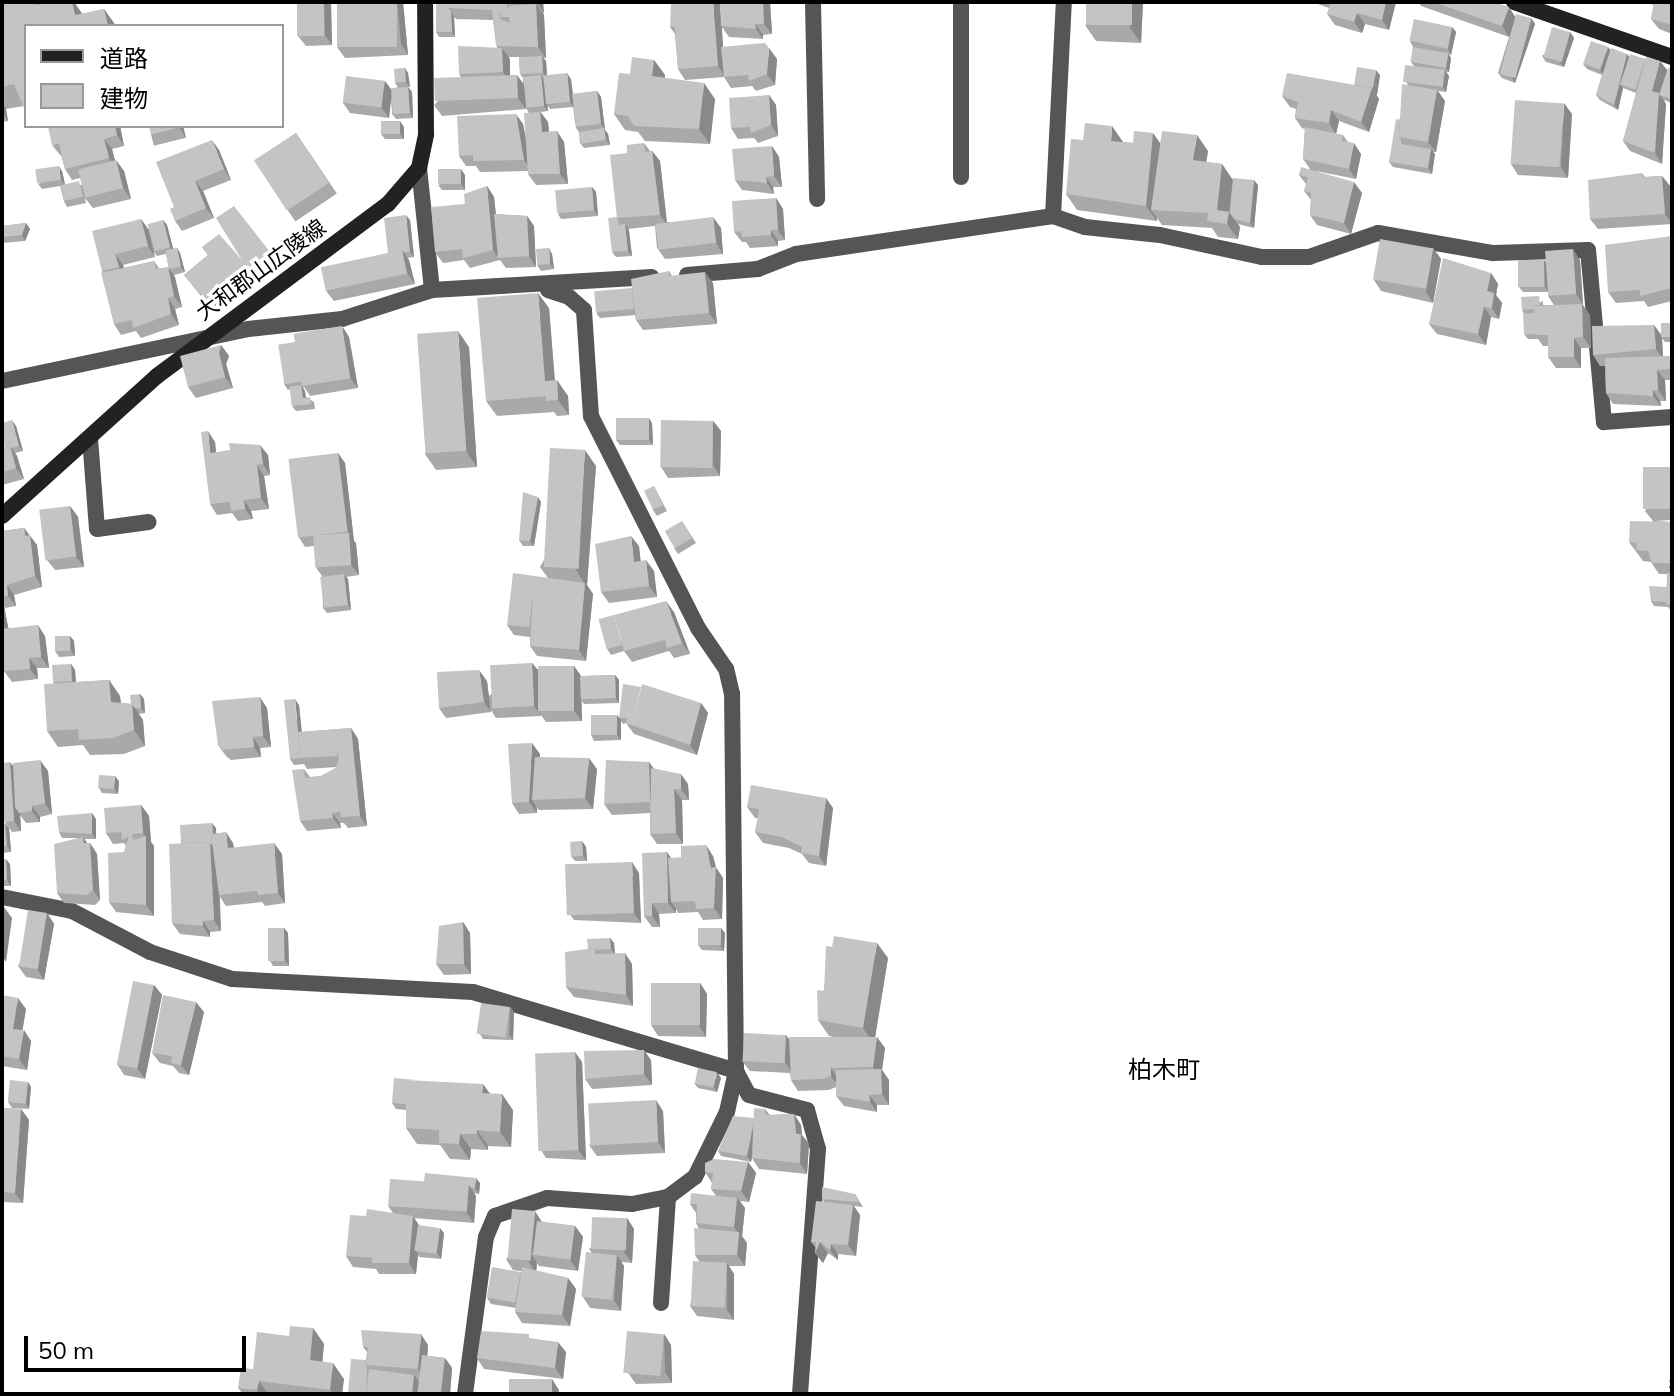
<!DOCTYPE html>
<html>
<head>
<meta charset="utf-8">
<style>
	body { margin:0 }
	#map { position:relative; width:1674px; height:1396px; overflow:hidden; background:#fff; font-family:Mulish,"Noto Sans JP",sans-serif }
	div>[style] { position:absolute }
	.path>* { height:5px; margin-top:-2.5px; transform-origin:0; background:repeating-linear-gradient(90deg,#777 0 2px,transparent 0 6px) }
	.minor>* { height:16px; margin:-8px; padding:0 8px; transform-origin:8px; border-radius:8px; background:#555 }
	.secondary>* { height:16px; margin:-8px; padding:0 8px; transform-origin:8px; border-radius:8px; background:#222 }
	.wall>* { inset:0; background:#a9a9a9; transform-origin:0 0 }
	.shaded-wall>* { inset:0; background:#898989 }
	.building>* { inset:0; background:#c4c4c4; transform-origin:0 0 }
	span { translate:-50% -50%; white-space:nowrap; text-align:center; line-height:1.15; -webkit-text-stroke:7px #fff; paint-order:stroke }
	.street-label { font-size:22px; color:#000 }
	.neighbourhood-label { font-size:24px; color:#000 }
	.frame { position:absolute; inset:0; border:4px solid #000; pointer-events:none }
	.legend { position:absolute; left:24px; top:24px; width:260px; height:104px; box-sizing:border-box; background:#fff; border:2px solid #999; margin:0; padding:10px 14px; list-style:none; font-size:24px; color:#000 }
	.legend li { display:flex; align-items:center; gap:16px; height:40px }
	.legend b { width:40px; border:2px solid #999 }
	.scale { position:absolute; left:24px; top:1336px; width:222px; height:36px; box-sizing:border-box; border:4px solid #000; border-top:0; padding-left:10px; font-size:24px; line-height:28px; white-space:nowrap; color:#000; -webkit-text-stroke:6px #fff; paint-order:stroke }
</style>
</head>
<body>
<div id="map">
	<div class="path">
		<i style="left:1671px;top:1394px;width:16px;rotate:-86deg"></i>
	</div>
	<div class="minor">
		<i style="left:813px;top:2px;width:197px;rotate:88.8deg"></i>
		<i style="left:419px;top:168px;width:123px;rotate:83.9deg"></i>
		<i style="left:961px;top:177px;width:175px;rotate:-90deg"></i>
		<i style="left:1053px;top:216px;width:214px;rotate:-87.1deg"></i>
		<i style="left:687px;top:275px;width:71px;rotate:-4.8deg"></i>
		<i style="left:758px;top:269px;width:41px;rotate:-21.5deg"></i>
		<i style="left:796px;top:254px;width:260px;rotate:-8.4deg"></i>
		<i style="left:1053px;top:216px;width:34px;rotate:19deg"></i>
		<i style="left:1085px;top:227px;width:75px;rotate:6.1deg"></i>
		<i style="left:1160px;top:235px;width:104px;rotate:12.2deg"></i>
		<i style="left:1262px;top:257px;width:47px"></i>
		<i style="left:1309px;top:257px;width:73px;rotate:-19.2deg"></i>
		<i style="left:1378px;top:233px;width:117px;rotate:9.9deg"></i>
		<i style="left:1493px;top:253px;width:95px;rotate:-1.8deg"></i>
		<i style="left:1588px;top:250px;width:173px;rotate:84.7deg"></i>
		<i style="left:1604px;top:422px;width:68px;rotate:-4.2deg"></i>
		<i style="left:2px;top:381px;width:251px;rotate:-11.9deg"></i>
		<i style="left:248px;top:329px;width:95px;rotate:-6.1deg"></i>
		<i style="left:342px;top:319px;width:95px;rotate:-17.9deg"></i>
		<i style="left:432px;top:290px;width:220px;rotate:-3.4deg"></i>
		<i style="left:90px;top:438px;width:91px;rotate:85.6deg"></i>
		<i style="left:97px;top:529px;width:52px;rotate:-7.7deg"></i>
		<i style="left:2px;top:897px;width:71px;rotate:11.3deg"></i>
		<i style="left:72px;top:911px;width:88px;rotate:27.7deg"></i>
		<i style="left:150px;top:952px;width:86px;rotate:18.2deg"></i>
		<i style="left:232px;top:979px;width:241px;rotate:3.1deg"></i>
		<i style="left:473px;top:992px;width:275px;rotate:16.7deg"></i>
		<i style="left:736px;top:1071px;width:27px;rotate:62deg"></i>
		<i style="left:749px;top:1095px;width:60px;rotate:14.5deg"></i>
		<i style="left:807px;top:1110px;width:41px;rotate:74.2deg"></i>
		<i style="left:818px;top:1149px;width:246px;rotate:94.2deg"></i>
		<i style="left:661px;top:1303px;width:106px;rotate:-86.2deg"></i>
		<i style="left:465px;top:1394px;width:158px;rotate:-82.4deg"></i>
		<i style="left:486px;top:1237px;width:23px;rotate:-67deg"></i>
		<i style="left:495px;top:1216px;width:55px;rotate:-19.1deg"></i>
		<i style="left:547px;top:1198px;width:85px;rotate:4deg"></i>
		<i style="left:632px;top:1204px;width:37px;rotate:-11deg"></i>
		<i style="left:668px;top:1197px;width:34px;rotate:-37deg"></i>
		<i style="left:695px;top:1177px;width:72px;rotate:-63.8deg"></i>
		<i style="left:727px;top:1112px;width:42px;rotate:-77.6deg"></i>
		<i style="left:736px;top:1071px;width:377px;rotate:-90.6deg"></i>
		<i style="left:732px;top:694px;width:26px;rotate:-103deg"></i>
		<i style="left:726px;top:669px;width:50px;rotate:-124.3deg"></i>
		<i style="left:698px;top:628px;width:237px;rotate:-116.8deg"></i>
		<i style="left:591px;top:416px;width:106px;rotate:-93.8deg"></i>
		<i style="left:584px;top:310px;width:20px;rotate:-139deg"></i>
		<i style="left:569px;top:297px;width:22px;rotate:-162deg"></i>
	</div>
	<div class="secondary">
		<i style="left:1514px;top:2px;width:167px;rotate:19.2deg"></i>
		<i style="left:2px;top:516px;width:209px;rotate:-42.1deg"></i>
		<i style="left:157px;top:376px;width:288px;rotate:-36.7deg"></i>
		<i style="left:388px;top:204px;width:48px;rotate:-49.3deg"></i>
		<i style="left:419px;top:168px;width:35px;rotate:-78deg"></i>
		<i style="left:426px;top:134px;width:132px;rotate:-90.4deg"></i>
	</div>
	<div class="wall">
		<i style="clip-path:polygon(2px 2px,39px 2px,41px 4px,51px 2px,74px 2px,82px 14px,104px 9px,116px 26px,26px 26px,26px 110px,24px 106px,6px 109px,8px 121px,2px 122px)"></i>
		<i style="clip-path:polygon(297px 2px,403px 2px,408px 55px,345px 58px,337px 47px,337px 3px,331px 4px,332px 45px,306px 46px,298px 36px)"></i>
		<i style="clip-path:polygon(evenodd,436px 2px,551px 2px,543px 2px,544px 13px,543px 13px,544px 15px,546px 58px,543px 58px,546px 61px,547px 76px,571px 79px,573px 94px,597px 91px,601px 97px,605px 130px,608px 134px,610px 145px,584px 148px,580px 143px,579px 132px,576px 128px,573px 107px,550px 109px,547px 105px,548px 111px,541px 112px,548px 122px,549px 132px,564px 142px,568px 184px,536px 185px,528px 174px,528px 171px,480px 172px,476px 166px,466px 166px,459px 156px,523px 124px,526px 138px,529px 113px,526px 108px,525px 103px,526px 109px,442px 116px,434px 105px,462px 78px,459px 74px,497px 48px,493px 20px,456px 19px,454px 17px,455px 37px,439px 37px,436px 32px,436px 2px,509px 57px,519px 57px,520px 74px,523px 78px,523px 84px,517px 75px,510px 75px,509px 57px)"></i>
		<i style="clip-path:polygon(1143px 2px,1141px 43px,1096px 41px,1085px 25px)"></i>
		<i style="clip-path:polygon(1312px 2px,1396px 2px,1389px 30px,1365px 24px,1362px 33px,1335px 25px,1327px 14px,1329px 8px)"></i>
		<i style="clip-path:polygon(1418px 2px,1494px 2px,1516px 17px,1531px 18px,1535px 24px,1515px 83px,1502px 78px,1498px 73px,1509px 37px,1421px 6px)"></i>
		<i style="clip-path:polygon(1645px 2px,1672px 2px,1672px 34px,1659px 29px,1651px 19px,1654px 5px)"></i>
		<i style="clip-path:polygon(770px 3px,772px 34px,763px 35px,763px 39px,729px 37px,722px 27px,723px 47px,777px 59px,775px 85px,756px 91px,752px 86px,731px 88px,724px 77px,685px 80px,678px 69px,675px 34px,670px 27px)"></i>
		<i style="clip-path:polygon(1452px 27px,1456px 32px,1451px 55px,1448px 54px,1451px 58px,1449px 72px,1446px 72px,1449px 76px,1446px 92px,1438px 91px,1445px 101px,1436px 152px,1433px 152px,1435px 154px,1432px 174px,1393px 167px,1389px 162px,1408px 85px,1406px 82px,1414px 66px,1411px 62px,1413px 47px,1410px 41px)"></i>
		<i style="clip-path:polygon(1570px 32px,1574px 38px,1564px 67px,1546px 62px,1542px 56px)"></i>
		<i style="clip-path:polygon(1610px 50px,1627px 54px,1629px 57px,1660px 61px,1667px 71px,1672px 69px,1672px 103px,1664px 100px,1666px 104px,1662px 164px,1630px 151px,1623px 141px,1636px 93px,1623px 88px,1618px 110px,1600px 100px,1596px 95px,1602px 75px,1587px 69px,1583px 64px)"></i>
		<i style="clip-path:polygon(654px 60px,665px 75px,664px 78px,715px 99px,710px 144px,645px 141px,638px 132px,625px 130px,614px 114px,630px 74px)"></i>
		<i style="clip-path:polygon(405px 68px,408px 73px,410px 87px,408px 87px,412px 92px,413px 118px,396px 119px,392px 114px,391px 97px,389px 118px,350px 113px,343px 103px,385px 81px,391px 89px,398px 87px,395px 83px)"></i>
		<i style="clip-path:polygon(1380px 75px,1377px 95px,1376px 94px,1379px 99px,1369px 132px,1339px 121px,1336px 134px,1343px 135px,1348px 142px,1361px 154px,1356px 179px,1316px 171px,1362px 193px,1351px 234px,1317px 225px,1310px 215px,1311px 200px,1304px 191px,1306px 184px,1299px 175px,1310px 169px,1303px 159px,1305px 129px,1302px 128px,1295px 118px,1296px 109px,1290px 107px,1282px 96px,1355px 85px)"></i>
		<i style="clip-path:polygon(769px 95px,776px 105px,778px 136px,758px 143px,754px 138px,738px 139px,731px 128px)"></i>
		<i style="clip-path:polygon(1572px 114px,1568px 178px,1518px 175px,1511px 164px)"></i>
		<i style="clip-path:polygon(120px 126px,124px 146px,112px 149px,115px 161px,124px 171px,131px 199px,93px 208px,85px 198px,86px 203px,67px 207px,64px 201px,60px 186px,42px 189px,38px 184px,62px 171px,65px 184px,82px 185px,80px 178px,72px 180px,65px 169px,61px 155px,60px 155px,52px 145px)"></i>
		<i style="left:183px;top:126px;width:12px;height:33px;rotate:76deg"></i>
		<i style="clip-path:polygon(404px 127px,404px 139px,385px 139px,381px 134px)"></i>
		<i style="left:296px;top:133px;width:73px;height:50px;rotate:56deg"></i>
		<i style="clip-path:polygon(1153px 133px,1160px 143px,1208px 151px,1206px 162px,1222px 164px,1232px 179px,1258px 185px,1254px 228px,1238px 224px,1240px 227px,1238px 239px,1218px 237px,1212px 228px,1162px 225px,1157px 218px,1157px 221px,1077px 210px,1066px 194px,1083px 140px,1123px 142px,1133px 143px)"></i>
		<i style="clip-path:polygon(644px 143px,650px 151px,652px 151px,660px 161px,667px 222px,721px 228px,723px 254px,665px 259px,657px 248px,655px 226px,628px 229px,632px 256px,616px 257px,612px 252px,627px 153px)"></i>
		<i style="clip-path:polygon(772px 146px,779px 157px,782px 187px,773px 187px,774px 194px,742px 190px,735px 180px)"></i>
		<i style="clip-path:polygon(219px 150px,231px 180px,203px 191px,214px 218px,182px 231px,175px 221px,174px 207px)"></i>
		<i style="clip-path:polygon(1642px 173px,1645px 177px,1662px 176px,1670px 186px,1672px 224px,1598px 229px,1590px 219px)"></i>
		<i style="clip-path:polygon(465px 175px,465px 190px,442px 190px,438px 185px)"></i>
		<i style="clip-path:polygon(487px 186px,494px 197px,496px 214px,527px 216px,534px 226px,536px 267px,506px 268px,500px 260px,470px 268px,464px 260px,443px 263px,435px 252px,465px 204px)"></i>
		<i style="clip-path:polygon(592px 187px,596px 192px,598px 216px,561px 219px,558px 214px)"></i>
		<i style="clip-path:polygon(776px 198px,783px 209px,785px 240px,778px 241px,778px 246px,750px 248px,746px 242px,742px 242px,734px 232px)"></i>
		<i style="clip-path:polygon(evenodd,141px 219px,148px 229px,163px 220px,167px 225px,173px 249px,177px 248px,180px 253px,185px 272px,174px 275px,182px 307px,175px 309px,179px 325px,141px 338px,136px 331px,121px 335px,114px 324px,102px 271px,141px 219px,153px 251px,157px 256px,166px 254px,169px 269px,159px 268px,154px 261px,124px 268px,123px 265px,155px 257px,153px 251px)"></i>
		<i style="clip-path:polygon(410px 220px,414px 257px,407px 258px,409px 260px,415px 284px,334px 301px,326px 291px,388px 253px)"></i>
		<i style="clip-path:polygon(26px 223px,30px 229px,25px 241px,2px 243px,2px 226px)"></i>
		<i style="clip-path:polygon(1672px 236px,1672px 301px,1648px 307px,1644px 301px,1616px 303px,1608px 292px)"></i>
		<i style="clip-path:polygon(202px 247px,242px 260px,270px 252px,278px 262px,213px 311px,184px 275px,208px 255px)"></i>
		<i style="clip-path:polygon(1433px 248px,1441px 259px,1433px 303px,1381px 291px,1374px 280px)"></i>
		<i style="clip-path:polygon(552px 254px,554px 269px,541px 271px,537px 265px)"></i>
		<i style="clip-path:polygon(1544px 260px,1546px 262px,1580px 260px,1583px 305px,1590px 315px,1591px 348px,1581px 348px,1581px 368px,1556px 368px,1548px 357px,1548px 346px,1543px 346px,1538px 339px,1528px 339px,1524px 334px,1524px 314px,1522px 310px,1543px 301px,1543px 305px,1554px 305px,1548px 296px,1548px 292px,1523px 292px,1519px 287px)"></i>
		<i style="clip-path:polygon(669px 271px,672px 276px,713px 283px,717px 324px,643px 330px,636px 320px,635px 315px,600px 318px,596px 313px,632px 288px)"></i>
		<i style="clip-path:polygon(1491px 273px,1498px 284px,1496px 295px,1502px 303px,1499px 319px,1491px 317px,1486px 345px,1437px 334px,1429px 324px)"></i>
		<i style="clip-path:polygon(549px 308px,555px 380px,568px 396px,569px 415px,557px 416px,554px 412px,497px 416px,486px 401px)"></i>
		<i style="clip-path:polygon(1672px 323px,1672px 342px,1665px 342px,1662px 338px,1663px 356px,1671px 356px,1672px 358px,1672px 380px,1665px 380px,1666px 401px,1660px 401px,1661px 406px,1613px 404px,1606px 393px,1605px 366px,1600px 366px,1593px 355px,1654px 325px,1661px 335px)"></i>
		<i style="clip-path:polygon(342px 326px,349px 337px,358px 388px,310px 396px,304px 387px,303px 388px,305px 391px,306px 397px,314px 402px,315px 409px,296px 411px,292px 406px,290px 389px,288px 390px,284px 384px,295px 342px)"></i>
		<i style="clip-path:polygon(221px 345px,229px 356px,226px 364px,233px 388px,196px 398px,188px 387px)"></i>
		<i style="clip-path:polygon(469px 347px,477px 467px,436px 470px,425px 454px)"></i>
		<i style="clip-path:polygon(713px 421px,721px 431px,720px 476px,668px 478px,661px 467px)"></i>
		<i style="clip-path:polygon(652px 423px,653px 445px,620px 445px,616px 440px)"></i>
		<i style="clip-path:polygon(16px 426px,23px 451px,15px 453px,17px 456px,24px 479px,2px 485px,2px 448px,5px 447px)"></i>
		<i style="clip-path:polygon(215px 442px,216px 452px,268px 455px,270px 475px,264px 476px,269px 509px,251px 511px,253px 519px,238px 521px,232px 513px,217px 515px,210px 504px)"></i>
		<i style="clip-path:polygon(338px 453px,345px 463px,354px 541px,356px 543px,359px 575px,346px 577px,348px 579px,351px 610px,327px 613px,323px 608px,322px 576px,317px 569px,314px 546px,305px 547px,298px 536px)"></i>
		<i style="clip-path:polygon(596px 466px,587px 585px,593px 594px,586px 661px,537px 656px,530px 646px,530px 637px,514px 635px,507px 625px,548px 578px,540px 567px)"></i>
		<i style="clip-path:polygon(1672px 467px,1672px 520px,1655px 521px,1672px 522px,1672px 613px,1668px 607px,1654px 606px,1651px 601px,1667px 587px,1667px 574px,1659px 574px,1651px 562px,1643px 561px,1629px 542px,1653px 521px,1645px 511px)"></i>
		<i style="clip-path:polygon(654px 486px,667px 511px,657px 516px,653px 510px)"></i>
		<i style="clip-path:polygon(538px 497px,541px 502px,534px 546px,523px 546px,519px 540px)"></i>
		<i style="clip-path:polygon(70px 506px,78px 517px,84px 567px,55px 570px,47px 560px)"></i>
		<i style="clip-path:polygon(682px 521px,696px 543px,678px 554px,674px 548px)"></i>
		<i style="clip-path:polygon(24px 528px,37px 545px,42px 587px,14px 595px,16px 606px,5px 608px,4px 606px,8px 628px,45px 636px,49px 668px,37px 668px,38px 679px,12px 682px,4px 671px,2px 647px,2px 531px)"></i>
		<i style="clip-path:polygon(639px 546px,640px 561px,654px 571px,657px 597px,609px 603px,601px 592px)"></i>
		<i style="clip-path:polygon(674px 612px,690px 654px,674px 658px,669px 651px,632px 662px,624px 651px,611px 655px,607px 649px)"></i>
		<i style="clip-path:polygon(70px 636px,74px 641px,75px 656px,59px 657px,55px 651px)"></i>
		<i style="clip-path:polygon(532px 663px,538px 670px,574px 666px,581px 676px,615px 675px,619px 680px,619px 703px,584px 704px,581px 700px,582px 721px,546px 722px,541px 715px,541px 716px,496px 718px,491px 710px,491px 712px,446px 718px,439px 708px,487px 681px,489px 696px)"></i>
		<i style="clip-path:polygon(71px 664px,75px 670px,76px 682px,109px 680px,120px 696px,121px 703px,131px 704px,140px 694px,144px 699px,145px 713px,139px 714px,143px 720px,145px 746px,124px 754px,90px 755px,83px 745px,58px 747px,47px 731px,54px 683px,53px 682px)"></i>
		<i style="clip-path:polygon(701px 703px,708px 713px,697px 755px,634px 734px,626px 723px,623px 724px,619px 718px)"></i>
		<i style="clip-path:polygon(299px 705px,302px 732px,351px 728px,358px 739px,367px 826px,348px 828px,344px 823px,340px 823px,341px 828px,307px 831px,300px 821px,304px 769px,310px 777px,321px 776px,336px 768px,337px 767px,307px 769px,304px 764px,294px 765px,290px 759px)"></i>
		<i style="clip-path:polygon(267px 708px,271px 747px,260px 748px,261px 757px,231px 760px,226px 756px,218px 745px)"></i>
		<i style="clip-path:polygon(617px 715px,621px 720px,621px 740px,594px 741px,591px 735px)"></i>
		<i style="clip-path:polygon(540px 754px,540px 757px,597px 769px,593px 809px,539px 810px,537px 808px,537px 813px,519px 814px,512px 803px)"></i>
		<i style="clip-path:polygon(649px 762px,653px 768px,688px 784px,689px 800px,682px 800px,683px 844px,657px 844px,650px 834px,650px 813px,612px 815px,604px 804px)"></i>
		<i style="clip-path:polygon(2px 763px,48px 771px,52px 814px,40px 817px,40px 822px,26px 823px,20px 815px,21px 831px,12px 832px,5px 822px,2px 822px)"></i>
		<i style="clip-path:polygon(119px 781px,118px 794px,102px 793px,99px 788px)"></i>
		<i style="clip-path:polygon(141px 805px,149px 816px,151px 842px,154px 846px,154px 916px,116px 912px,109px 902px,126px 846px,124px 843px,113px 844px,106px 833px)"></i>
		<i style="clip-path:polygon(747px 807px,833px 808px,826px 866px,809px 863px,802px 854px,789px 848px,763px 843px,755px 832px,758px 818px,755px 818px)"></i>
		<i style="clip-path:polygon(96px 819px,96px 839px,84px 839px,87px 843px,90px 843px,97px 854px,100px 900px,95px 905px,64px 903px,57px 893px,77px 838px,62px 838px,59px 832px)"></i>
		<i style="clip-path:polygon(2px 823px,9px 828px,11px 852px,2px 853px)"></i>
		<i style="clip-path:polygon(216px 828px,216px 833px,233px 843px,234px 848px,282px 854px,285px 903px,265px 906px,262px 902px,226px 906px,220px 897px,221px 931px,210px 932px,210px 937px,180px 934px,172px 923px,181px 843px)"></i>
		<i style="clip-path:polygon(582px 841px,586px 847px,587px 861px,575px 861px,571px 856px)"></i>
		<i style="clip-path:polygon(667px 852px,671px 858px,713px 856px,716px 867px,723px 878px,722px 919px,703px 920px,698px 912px,678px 913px,676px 909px,676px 913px,659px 914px,660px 927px,652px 927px,644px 916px)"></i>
		<i style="clip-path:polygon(2px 859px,10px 864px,11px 886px,2px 886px)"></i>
		<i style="clip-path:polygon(639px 873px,641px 923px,574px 920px,567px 910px)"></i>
		<i style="clip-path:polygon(47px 913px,54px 924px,44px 980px,26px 977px,18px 966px)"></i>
		<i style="clip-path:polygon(463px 922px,470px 933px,471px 974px,444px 975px,436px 964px)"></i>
		<i style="clip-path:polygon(284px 928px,288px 933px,289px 966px,273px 966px,270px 961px)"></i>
		<i style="clip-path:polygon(721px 928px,725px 933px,724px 951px,702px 950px,698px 945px)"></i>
		<i style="clip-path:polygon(610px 938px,614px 943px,615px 954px,632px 964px,633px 1006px,574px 997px,566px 987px,588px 949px)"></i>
		<i style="clip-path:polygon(832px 947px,888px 958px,875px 1037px,885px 1048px,882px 1070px,889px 1080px,889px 1105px,877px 1105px,877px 1112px,844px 1106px,836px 1096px,836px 1087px,829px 1090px,798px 1091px,791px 1080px,790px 1073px,750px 1071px,742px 1061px,786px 1035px,789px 1040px,834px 1037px,829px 1036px,818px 1020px)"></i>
		<i style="clip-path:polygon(700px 983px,707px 994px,706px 1037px,658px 1036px,651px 1025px)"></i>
		<i style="clip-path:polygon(154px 985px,162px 995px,145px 1079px,124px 1075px,117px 1064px)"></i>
		<i style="clip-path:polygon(2px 995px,26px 1009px,22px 1030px,31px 1041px,27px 1070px,2px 1066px)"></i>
		<i style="clip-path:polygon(510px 1007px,514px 1012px,513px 1040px,483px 1039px,480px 1034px)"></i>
		<i style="clip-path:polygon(204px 1012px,189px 1075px,179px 1073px,173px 1066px,160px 1063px,152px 1053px)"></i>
		<i style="clip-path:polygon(651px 1060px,652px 1085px,592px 1089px,585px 1079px)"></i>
		<i style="clip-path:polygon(582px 1062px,586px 1160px,546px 1158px,539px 1147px)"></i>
		<i style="clip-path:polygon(721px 1078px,717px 1092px,698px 1088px,694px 1083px)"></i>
		<i style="clip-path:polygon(28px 1082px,31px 1087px,29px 1109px,12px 1108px,8px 1102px)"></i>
		<i style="clip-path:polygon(490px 1094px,513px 1110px,511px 1147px,488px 1146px,488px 1150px,471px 1149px,470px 1160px,450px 1159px,440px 1145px,417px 1144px,406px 1128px,406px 1110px,396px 1109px,392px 1103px)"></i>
		<i style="clip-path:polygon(2px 1108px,21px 1109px,29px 1120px,23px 1203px,2px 1202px)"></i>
		<i style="clip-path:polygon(765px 1109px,770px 1115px,794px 1114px,801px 1125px,802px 1135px,809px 1144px,807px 1174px,759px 1169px,752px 1158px,752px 1155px,751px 1162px,721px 1156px,718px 1151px,754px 1118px)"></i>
		<i style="clip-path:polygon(663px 1111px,665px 1153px,597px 1156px,589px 1145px)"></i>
		<i style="clip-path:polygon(748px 1162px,756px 1173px,749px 1202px,740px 1201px,745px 1208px,742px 1236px,747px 1243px,745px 1266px,729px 1266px,734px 1274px,734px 1320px,697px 1316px,690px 1306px,699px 1261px,695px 1255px,699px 1229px,696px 1223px,696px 1213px,690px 1204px,716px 1196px,711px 1189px,712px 1183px,705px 1172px)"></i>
		<i style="clip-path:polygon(424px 1182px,480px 1183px,479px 1194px,474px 1193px,476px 1196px,474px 1223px,414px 1218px,419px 1225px,444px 1233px,441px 1259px,419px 1257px,418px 1254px,416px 1274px,379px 1274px,376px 1269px,353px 1267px,346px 1256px,366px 1216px,393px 1213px,388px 1206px)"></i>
		<i style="clip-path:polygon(855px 1194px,863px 1207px,854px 1206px,860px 1215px,856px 1256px,838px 1254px,838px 1260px,828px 1253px,823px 1263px,815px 1253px,816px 1248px,811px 1242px,824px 1202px,822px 1199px)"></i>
		<i style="clip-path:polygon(627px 1218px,634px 1229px,632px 1263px,621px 1262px,624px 1266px,621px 1311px,590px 1308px,583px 1297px,592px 1253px,589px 1249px)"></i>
		<i style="clip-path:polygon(542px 1222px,575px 1226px,583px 1237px,578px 1271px,539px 1266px,537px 1263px,536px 1271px,568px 1278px,576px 1289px,570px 1326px,522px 1323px,515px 1312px,516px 1308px,491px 1304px,487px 1298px,521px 1272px,521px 1271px,513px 1270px,506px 1259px)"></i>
		<i style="clip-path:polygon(313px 1328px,324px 1344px,322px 1362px,344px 1379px,342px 1394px,243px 1394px,238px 1388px,253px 1369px,289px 1336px)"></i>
		<i style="clip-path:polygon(664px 1334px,671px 1345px,672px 1383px,636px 1384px,628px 1373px)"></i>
		<i style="clip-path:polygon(533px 1339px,566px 1352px,563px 1379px,484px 1369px,477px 1358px)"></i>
		<i style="clip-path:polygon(428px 1345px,427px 1356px,445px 1358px,452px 1368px,450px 1394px,348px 1394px,366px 1360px,367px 1352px,363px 1347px)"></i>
	</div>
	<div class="shaded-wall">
		<i style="clip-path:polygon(72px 2px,74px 2px,85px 18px,75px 15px)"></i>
		<i style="clip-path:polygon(324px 2px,330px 2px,331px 4px,332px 45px,325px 35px)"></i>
		<i style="clip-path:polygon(397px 2px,403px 2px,408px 55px,401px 44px)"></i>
		<i style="clip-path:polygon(537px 2px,543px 2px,544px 13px,537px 3px)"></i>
		<i style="clip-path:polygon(713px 2px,720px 2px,725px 77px,718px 66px)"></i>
		<i style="clip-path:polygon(763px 2px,770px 3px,772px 34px,764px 24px)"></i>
		<i style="clip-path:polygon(1132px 2px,1143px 2px,1141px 43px,1130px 28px)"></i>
		<i style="clip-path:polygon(1386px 2px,1396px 2px,1389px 30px,1382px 20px)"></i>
		<i style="clip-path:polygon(536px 4px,544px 15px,546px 58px,538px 47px)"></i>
		<i style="clip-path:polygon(1509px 7px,1516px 18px,1509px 37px,1502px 26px)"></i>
		<i style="clip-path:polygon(104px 9px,116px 26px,108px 26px)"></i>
		<i style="clip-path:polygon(451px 11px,454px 17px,455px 37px,452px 32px)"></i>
		<i style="clip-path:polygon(1357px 13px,1365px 24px,1362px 33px,1354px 22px)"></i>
		<i style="clip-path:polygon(1531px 18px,1535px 24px,1515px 83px,1512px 77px)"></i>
		<i style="clip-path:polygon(755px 24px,763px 35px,763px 39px,756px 29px)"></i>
		<i style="clip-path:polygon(1452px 27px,1456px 32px,1451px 55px,1448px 49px)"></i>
		<i style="clip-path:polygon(1570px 32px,1574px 38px,1564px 67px,1560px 62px)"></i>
		<i style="clip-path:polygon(1608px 47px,1612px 52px,1604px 75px,1600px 70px)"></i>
		<i style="clip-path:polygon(502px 48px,510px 59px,510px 82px,503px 72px)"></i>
		<i style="clip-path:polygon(769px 48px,777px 59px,775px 85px,767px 74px)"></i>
		<i style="clip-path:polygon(1448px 53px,1451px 58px,1449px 72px,1445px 67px)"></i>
		<i style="clip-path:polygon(1627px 54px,1631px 59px,1620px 84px,1623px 88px,1618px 110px,1614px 105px)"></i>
		<i style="clip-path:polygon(542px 56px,546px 61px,547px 78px,543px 73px)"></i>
		<i style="clip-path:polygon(654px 60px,665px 75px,663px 92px,652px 76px)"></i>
		<i style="clip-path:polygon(1660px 61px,1668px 71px,1660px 95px,1666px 104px,1662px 164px,1655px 153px,1652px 91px)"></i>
		<i style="clip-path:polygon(405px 68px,408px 73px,410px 87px,406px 82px)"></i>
		<i style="clip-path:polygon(1376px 70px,1380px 75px,1377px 95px,1373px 89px)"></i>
		<i style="clip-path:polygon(1445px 70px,1449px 76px,1446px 92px,1443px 87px)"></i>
		<i style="clip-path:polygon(567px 73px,571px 79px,574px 107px,570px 102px)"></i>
		<i style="clip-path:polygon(517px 75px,525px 86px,526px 109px,518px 98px)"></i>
		<i style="clip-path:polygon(541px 75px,545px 81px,548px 111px,544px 106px)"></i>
		<i style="clip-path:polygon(385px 81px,392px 91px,389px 118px,381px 107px)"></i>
		<i style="clip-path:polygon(704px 83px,715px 99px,710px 144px,699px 129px)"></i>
		<i style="clip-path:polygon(408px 87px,412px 92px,413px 118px,410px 113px)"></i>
		<i style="clip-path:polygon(1372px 88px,1379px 99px,1369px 132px,1361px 122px)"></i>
		<i style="clip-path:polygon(1437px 90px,1445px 101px,1436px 152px,1428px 142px)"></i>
		<i style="clip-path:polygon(597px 91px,601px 97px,605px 130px,608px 134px,610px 145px,606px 140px,604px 128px,601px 124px)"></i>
		<i style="clip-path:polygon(769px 95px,776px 105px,778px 136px,771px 125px)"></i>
		<i style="clip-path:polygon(1564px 103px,1572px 114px,1568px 178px,1561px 167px)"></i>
		<i style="clip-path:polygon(2px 104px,6px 109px,8px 121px,2px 112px)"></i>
		<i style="clip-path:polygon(1331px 110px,1339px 121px,1336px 134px,1329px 123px)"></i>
		<i style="clip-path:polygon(540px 112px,548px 122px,550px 143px,542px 132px)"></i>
		<i style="clip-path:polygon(516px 114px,523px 124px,532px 171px,524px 160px)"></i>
		<i style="clip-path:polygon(400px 121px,404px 127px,404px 139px,400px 134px)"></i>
		<i style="clip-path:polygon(115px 126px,120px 126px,124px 146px,117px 135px)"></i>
		<i style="clip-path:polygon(178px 126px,183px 126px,186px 138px,179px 127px)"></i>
		<i style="clip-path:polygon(1112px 126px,1123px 142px,1122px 157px,1111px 141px)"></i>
		<i style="clip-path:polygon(557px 131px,564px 142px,568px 184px,560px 174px)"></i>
		<i style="clip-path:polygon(1153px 133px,1164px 149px,1151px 210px,1157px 218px,1157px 221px,1146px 206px)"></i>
		<i style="clip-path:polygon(1197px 135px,1208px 151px,1204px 176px,1193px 160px)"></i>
		<i style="clip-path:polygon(104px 139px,112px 149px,117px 169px,109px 158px)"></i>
		<i style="clip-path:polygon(212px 140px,219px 150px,231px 180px,224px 169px)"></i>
		<i style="clip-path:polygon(1354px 143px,1361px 154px,1356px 179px,1349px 169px)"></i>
		<i style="clip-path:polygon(772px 146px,779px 157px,782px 187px,774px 176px)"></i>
		<i style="clip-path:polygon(1431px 149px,1435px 154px,1432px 174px,1428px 168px)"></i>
		<i style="clip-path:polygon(652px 151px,660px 161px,667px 225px,660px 215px)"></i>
		<i style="clip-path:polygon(116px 160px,124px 171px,131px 199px,123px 188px)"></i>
		<i style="clip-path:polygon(1222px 164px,1233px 180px,1229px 212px,1240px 227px,1238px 239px,1217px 210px)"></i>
		<i style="clip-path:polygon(59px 166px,62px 171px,65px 185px,61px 180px)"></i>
		<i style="clip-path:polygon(461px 169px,465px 175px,465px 190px,461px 184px)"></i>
		<i style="clip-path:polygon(1662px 176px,1670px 186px,1672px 224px,1665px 214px)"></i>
		<i style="clip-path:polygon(766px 177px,773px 187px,774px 194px,767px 183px)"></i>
		<i style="clip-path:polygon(1254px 180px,1258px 185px,1254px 228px,1250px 223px)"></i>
		<i style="clip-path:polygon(195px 181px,203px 191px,214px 218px,206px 208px)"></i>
		<i style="clip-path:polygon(1354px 182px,1362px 193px,1351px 234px,1344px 223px)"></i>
		<i style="clip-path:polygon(487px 186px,494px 197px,500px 258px,499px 258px,493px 250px)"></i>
		<i style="clip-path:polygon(592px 187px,596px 192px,598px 216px,594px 210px)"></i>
		<i style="clip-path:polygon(776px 198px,783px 209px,785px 240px,778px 230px)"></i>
		<i style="clip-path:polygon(406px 215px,410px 220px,414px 257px,410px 252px)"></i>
		<i style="clip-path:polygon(527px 216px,534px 226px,536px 267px,529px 256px)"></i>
		<i style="clip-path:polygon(713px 217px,721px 228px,723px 254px,716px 243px)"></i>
		<i style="clip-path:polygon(141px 219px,148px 229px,155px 257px,148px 246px)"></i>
		<i style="clip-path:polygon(163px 220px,167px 225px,174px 252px,170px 247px)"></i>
		<i style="clip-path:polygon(26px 223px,30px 229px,25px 241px,22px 235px)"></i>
		<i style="clip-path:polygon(625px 224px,629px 230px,632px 256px,628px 251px)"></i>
		<i style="clip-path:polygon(771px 230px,778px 241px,778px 246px,771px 235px)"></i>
		<i style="clip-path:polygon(177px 248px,180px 253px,185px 272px,181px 267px)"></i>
		<i style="clip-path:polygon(549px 248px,552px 254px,554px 269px,550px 264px)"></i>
		<i style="clip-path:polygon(1433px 248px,1441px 259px,1433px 303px,1426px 292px)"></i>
		<i style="clip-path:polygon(1573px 249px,1580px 260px,1583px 305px,1576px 294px)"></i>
		<i style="clip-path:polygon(402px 250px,409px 260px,415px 284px,407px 273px)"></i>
		<i style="clip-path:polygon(115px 254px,123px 265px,126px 277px,119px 267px)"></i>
		<i style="clip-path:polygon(1544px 260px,1548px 265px,1548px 292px,1545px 286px)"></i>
		<i style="clip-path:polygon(168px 267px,175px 277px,182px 307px,174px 296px)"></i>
		<i style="clip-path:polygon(705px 272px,713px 283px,717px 324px,709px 313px)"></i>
		<i style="clip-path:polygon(1491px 273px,1498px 284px,1496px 295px,1502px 303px,1499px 319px,1492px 308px,1487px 291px)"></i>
		<i style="clip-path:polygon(538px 293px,549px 308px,556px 397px,545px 381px)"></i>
		<i style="clip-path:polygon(168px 298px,175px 309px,179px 325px,171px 314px)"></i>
		<i style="clip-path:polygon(1582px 304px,1590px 315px,1591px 348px,1583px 337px)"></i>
		<i style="clip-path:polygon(1484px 307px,1491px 317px,1486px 345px,1478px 334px)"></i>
		<i style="clip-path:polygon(1654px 325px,1662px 336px,1663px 360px,1656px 349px)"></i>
		<i style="clip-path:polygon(342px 326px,349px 337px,358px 388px,350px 378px)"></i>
		<i style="clip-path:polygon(458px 331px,469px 347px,477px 467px,466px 451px)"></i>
		<i style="clip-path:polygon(1574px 338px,1581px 348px,1581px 368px,1574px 357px)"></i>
		<i style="clip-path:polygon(221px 345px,229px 356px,226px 364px,233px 388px,225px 377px,219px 353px)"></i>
		<i style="clip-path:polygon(1657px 370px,1665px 380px,1666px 401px,1658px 390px)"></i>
		<i style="clip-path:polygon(557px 380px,568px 396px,569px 415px,558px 400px)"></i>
		<i style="clip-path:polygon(301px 385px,305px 391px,306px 403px,303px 398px)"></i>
		<i style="clip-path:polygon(1653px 390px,1660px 401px,1661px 406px,1653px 396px)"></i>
		<i style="clip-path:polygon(649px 418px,652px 423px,653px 445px,649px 440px)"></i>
		<i style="clip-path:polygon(12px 420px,16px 426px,23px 451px,19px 446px)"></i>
		<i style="clip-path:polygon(713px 421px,721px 431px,720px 476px,713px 465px)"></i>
		<i style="clip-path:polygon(208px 431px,215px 442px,217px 463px,210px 453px)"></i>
		<i style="clip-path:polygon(260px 445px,268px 455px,270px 475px,263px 464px)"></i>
		<i style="clip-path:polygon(10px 446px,17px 456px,24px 479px,16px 468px)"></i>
		<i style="clip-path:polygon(585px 450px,596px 466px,587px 585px,593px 594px,586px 661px,579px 650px,585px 584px,576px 570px)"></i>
		<i style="clip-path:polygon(338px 453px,345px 463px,354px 541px,356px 543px,359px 575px,351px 565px,349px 533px,347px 531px)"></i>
		<i style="clip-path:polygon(257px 465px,264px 476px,269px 509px,261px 498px)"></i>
		<i style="clip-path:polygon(538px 497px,541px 502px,534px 546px,530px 541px)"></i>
		<i style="clip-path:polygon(244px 500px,251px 511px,253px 519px,245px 509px)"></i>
		<i style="clip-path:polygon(70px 506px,78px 517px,84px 567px,76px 557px)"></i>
		<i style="clip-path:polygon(24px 528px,37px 545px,42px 587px,35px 576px)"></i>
		<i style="clip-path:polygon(631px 536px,639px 546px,642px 572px,634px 562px)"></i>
		<i style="clip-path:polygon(646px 560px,654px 571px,657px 597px,649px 586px)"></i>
		<i style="clip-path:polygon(344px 574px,348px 579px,351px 610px,348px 605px)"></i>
		<i style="clip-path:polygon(7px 585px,14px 595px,16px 606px,8px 596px)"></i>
		<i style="clip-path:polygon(666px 601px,674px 612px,690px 654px,682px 643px)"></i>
		<i style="clip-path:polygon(2px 603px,4px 606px,10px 636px,2px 625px)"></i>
		<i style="clip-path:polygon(38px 625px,45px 636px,49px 668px,41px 657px)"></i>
		<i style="clip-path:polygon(70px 636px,74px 641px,75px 656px,71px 651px)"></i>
		<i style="clip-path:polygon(29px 658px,37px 668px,38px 679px,30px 669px)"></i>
		<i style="clip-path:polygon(532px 663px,540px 673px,538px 711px,541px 716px,534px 706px)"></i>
		<i style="clip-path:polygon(71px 664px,75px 670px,76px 686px,72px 681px)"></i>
		<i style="clip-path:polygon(574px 666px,581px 676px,582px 721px,574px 711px)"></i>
		<i style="clip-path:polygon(479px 670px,487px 681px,490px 707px,489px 707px,491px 712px,484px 702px)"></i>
		<i style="clip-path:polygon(615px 675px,619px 680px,619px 703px,616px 698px)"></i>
		<i style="clip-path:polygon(109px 680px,120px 696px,122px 717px,111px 702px)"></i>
		<i style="clip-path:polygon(140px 694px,144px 699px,145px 713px,141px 708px)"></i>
		<i style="clip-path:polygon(260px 697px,267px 708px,271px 747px,263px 736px)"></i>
		<i style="clip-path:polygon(295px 699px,299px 705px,304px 758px,301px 758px)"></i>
		<i style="clip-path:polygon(701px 703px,708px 713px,697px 755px,690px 745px)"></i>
		<i style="clip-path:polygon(132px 704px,143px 720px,145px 746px,134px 730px)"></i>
		<i style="clip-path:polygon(617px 715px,621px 720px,621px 740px,617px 735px)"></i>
		<i style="clip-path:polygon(351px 728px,358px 739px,367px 826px,360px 816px)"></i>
		<i style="clip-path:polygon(253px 737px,260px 748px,261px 757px,254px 747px)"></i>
		<i style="clip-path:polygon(532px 743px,540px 754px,538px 799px,532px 800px,537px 808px,537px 813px,529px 802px)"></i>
		<i style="clip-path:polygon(589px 758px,597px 769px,593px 809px,585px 798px)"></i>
		<i style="clip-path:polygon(40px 760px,48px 771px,52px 814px,45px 803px)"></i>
		<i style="clip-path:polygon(10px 762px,18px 773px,21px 831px,14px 821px)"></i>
		<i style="clip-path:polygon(649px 762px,656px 772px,650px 802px)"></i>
		<i style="clip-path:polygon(681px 774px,688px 784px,689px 800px,681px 789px)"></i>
		<i style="clip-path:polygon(115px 776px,119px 781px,118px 794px,114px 788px)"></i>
		<i style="clip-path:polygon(674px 789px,682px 800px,683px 844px,676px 833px)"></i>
		<i style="clip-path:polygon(826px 798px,833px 808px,826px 866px,819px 856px)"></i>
		<i style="clip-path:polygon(141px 805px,149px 816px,151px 842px,154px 846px,154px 916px,146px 905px,146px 837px,143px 833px)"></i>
		<i style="clip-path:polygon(32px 806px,40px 817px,40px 822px,32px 811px)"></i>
		<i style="clip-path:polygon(92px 813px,96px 819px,96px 839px,92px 834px)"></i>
		<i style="clip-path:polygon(332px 813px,340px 823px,341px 828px,333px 818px)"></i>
		<i style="clip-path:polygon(5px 823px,9px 828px,11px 852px,7px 846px)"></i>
		<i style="clip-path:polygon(212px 823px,216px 828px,217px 849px,213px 844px)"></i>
		<i style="clip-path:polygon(226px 832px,233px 843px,235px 859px,228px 848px)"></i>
		<i style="clip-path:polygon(83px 837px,90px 847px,90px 843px,97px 854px,100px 900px,93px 890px)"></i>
		<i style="clip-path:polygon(582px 841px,586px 847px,587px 861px,583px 856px)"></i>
		<i style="clip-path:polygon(210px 842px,217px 853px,221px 931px,214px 920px)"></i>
		<i style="clip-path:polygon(274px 843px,282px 854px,285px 903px,278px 893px)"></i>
		<i style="clip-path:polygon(706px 845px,713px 856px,716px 868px,723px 878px,722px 919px,714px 908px,711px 868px)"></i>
		<i style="clip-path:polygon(667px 852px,674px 863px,671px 902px,676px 909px,676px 913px,668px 903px)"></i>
		<i style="clip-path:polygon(6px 859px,10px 864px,11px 886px,7px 880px)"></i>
		<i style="clip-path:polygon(632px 862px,639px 873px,641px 923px,634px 913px)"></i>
		<i style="clip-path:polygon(652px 903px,659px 914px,660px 927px,652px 916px)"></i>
		<i style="clip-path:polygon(4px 907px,12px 918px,6px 962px,2px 956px,2px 924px)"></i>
		<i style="clip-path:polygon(47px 913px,54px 924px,44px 980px,37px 969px)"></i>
		<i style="clip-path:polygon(203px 921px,210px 932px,210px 937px,203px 926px)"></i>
		<i style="clip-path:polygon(463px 922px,470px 933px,471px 974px,464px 964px)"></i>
		<i style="clip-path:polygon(284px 928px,288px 933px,289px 966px,285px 960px)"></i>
		<i style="clip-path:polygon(721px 928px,725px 933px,724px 951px,720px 945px)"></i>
		<i style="clip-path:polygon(610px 938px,614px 943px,615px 954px,611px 949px)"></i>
		<i style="clip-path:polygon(877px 943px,888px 958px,874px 1044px,863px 1028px)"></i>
		<i style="clip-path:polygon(625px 953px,632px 964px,633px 1006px,626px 995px)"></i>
		<i style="clip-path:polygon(700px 983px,707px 994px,706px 1037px,699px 1026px)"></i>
		<i style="clip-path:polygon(154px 985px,162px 995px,145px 1079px,137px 1068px)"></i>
		<i style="clip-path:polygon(18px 998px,26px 1009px,21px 1040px,13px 1029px)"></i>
		<i style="clip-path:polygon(196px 1002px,204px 1012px,189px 1075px,181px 1065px)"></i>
		<i style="clip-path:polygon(510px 1007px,514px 1012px,513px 1040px,509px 1035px)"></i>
		<i style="clip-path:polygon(24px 1030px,31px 1041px,27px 1070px,19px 1059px)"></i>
		<i style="clip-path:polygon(786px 1035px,794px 1046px,792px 1073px,785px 1062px)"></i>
		<i style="clip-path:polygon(877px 1037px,885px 1048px,882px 1070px,889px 1080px,889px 1105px,882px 1094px,881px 1078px,873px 1067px)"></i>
		<i style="clip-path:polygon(644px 1050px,651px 1060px,652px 1085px,644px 1074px)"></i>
		<i style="clip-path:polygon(575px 1052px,582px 1062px,586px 1160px,578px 1150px)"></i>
		<i style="clip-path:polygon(831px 1068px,838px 1079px,838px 1086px,831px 1076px)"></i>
		<i style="clip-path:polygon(717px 1072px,721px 1078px,717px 1092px,714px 1087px)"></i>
		<i style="clip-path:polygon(28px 1082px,31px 1087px,29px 1109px,26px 1104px)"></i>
		<i style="clip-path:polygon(483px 1084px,494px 1099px,482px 1093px)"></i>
		<i style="clip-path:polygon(502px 1094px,513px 1110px,511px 1147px,500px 1132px)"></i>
		<i style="clip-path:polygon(869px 1095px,877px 1105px,877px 1112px,870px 1102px)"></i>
		<i style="clip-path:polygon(656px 1100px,663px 1111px,665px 1153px,658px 1142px)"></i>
		<i style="clip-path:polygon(21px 1109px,29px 1120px,23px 1203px,15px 1193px)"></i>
		<i style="clip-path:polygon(794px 1114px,801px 1125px,802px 1135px,809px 1144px,807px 1174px,800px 1163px)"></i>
		<i style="clip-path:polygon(755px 1118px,759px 1123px,751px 1162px,747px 1156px)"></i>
		<i style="clip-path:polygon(477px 1130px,488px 1146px,488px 1150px,477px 1134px)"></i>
		<i style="clip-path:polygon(460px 1134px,471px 1149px,470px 1160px,459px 1144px)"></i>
		<i style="clip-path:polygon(748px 1162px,756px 1173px,749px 1202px,741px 1191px)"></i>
		<i style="clip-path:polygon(476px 1178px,480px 1183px,479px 1194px,475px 1188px)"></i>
		<i style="clip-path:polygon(469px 1185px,476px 1196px,474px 1223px,466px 1212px)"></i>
		<i style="clip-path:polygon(737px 1198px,745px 1208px,742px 1236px,747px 1243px,745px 1266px,737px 1255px,739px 1234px,734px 1227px)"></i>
		<i style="clip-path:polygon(853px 1205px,860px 1215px,856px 1256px,848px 1245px)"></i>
		<i style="clip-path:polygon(535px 1211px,542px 1222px,532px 1255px,537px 1263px,536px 1273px,529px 1262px)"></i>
		<i style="clip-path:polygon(413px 1216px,420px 1227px,416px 1251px,418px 1254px,416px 1274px,409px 1263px)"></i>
		<i style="clip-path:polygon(627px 1218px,634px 1229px,632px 1263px,624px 1252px)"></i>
		<i style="clip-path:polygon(575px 1226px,583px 1237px,578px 1271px,570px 1260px)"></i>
		<i style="clip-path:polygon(440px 1228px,444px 1233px,441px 1259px,437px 1253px)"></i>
		<i style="clip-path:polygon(820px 1242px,828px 1253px,823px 1263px,815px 1253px)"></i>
		<i style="clip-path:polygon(831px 1244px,838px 1254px,838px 1260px,830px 1250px)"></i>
		<i style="clip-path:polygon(617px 1255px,624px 1266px,621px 1311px,614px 1300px)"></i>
		<i style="clip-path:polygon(727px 1263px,734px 1274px,734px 1320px,727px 1310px)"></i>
		<i style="clip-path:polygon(568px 1278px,576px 1289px,570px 1326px,562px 1315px)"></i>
		<i style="clip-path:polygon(313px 1328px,324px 1344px,321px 1376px,310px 1360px)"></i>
		<i style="clip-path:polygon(421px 1334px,428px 1345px,426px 1380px,418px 1369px)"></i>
		<i style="clip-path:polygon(664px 1334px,671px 1345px,672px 1383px,665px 1372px)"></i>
		<i style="clip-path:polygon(558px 1342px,566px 1352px,563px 1379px,555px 1368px)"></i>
		<i style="clip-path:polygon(445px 1358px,452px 1368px,450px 1394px,441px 1394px)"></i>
		<i style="clip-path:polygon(333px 1363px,344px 1379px,342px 1394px,333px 1394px,330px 1390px)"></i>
		<i style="clip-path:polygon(414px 1375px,422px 1386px,421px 1394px,412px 1394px)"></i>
		<i style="clip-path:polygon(552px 1379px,559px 1390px,559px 1394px,552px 1394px)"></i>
		<i style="clip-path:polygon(259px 1381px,268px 1394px,260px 1394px,257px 1390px)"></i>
	</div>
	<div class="building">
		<i style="clip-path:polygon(2px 2px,35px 2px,36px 5px,51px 2px,72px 2px,75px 15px,104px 9px,108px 26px,26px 26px,26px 107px,24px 108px,14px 84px,2px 87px)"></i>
		<i style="left:297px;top:2px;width:27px;height:34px"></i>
		<i style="left:337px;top:2px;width:60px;height:45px"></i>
		<i style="clip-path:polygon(436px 2px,448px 2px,448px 8px,451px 11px,452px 32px,436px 32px)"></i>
		<i style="clip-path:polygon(evenodd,448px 2px,507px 2px,507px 10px,509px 6px,536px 4px,538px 47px,496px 46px,492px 10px,448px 8px,448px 2px,499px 8px,501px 17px,509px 17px,510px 23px,500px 19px,499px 8px)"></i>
		<i style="clip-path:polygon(513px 2px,537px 2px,537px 3px,513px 4px)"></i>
		<i style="clip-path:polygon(671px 2px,713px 2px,718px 66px,678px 69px,675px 27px,670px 27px)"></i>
		<i style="clip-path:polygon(720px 2px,763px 2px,764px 24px,755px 24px,756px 29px,721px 26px)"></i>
		<i style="left:1086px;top:2px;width:46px;height:23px"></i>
		<i style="clip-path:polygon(1331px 2px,1386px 2px,1382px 20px,1357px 13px,1354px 22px,1327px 14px)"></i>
		<i style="clip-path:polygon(1433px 2px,1494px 2px,1509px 7px,1502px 26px)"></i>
		<i style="clip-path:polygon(1654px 2px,1672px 2px,1672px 25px,1651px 19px)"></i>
		<i style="left:1516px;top:14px;width:16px;height:62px;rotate:15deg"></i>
		<i style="left:1414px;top:19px;width:39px;height:22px;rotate:12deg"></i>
		<i style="left:1552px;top:27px;width:19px;height:31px;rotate:16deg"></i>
		<i style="left:1591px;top:41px;width:18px;height:24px;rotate:19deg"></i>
		<i style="clip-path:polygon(765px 43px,769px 48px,767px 74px,749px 81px,748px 75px,724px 77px,721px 47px)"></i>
		<i style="clip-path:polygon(458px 46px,502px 48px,503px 72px,459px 74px)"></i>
		<i style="left:1413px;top:47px;width:36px;height:15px;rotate:10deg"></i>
		<i style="clip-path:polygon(1611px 48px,1627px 54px,1614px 105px,1596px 95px)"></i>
		<i style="left:1630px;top:54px;width:16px;height:32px;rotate:18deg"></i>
		<i style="left:542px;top:56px;width:17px;height:23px;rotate:87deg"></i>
		<i style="clip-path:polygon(632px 57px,654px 60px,652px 76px,704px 83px,699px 129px,634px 126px,628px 116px,614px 114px,619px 73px,630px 74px)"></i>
		<i style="clip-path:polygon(1646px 57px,1660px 61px,1652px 91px,1659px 93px,1655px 153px,1623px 141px)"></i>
		<i style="left:1405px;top:65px;width:40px;height:17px;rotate:7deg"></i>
		<i style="left:1357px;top:67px;width:19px;height:18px;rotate:9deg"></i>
		<i style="left:405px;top:68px;width:14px;height:11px;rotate:86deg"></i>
		<i style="clip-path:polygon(1668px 68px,1672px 69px,1672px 99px,1659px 95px)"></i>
		<i style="left:567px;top:73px;width:29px;height:24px;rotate:84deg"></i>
		<i style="clip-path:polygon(1287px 73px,1372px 88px,1361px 122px,1331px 110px,1329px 123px,1295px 118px,1298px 102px,1282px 96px)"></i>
		<i style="left:517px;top:75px;width:23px;height:83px;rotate:88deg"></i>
		<i style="left:541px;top:75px;width:31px;height:18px;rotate:84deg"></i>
		<i style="left:346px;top:76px;width:39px;height:27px;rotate:7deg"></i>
		<i style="clip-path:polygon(1402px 84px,1437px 90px,1428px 142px,1399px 137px)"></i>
		<i style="left:408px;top:87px;width:26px;height:17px;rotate:86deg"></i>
		<i style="left:597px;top:91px;width:33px;height:25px;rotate:83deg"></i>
		<i style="clip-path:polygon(769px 95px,771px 125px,751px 133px,750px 127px,731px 128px,729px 98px)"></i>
		<i style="left:1515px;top:100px;width:49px;height:64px;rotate:4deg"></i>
		<i style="clip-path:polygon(540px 112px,542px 132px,557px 131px,560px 174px,528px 174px,524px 113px)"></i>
		<i style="clip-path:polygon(516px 114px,524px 160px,473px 161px,473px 155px,459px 156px,457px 116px)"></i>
		<i style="clip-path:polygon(1396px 119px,1400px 120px,1399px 137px,1401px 140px,1401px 144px,1431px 149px,1428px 168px,1389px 162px)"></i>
		<i style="left:400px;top:121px;width:13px;height:19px;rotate:90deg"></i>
		<i style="clip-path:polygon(1085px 123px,1112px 126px,1111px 141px,1133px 143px,1134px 131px,1153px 133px,1146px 206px,1066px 194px,1071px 139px,1083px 140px)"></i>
		<i style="clip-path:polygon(51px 126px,115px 126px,117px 135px,104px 139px,109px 158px,65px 169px,59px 143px,52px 145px,48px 127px)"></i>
		<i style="clip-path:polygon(149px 126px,178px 126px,179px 127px,151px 134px)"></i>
		<i style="clip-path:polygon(1305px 127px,1343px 135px,1342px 141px,1354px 143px,1349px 169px,1303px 159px)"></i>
		<i style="left:604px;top:128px;width:12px;height:25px;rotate:81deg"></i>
		<i style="clip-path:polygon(1162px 131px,1197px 135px,1193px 160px,1222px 164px,1217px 210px,1229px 212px,1227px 224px,1207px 221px,1208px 213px,1151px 210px)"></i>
		<i style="left:296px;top:133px;width:60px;height:50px;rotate:57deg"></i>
		<i style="clip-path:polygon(212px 140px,224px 169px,195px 181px,206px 208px,175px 221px,170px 209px,174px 207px,156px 162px)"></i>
		<i style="clip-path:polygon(644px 143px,645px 152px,652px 151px,660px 215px,617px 218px,610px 155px,627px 153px,627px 145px)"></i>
		<i style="clip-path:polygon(772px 146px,774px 176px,766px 177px,767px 183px,735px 180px,732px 149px)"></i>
		<i style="left:116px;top:160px;width:29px;height:39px;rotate:76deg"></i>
		<i style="left:59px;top:166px;width:14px;height:24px;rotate:82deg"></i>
		<i style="clip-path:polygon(1301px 167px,1354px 182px,1344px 223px,1310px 215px,1311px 193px,1304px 191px,1308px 177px,1299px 175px)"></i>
		<i style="left:461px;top:169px;width:15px;height:23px;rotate:90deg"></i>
		<i style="clip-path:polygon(1642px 173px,1643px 177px,1662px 176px,1665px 214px,1590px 219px,1588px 180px)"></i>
		<i style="clip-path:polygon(1233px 178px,1254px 180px,1250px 223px,1234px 219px,1230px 213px)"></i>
		<i style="left:79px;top:181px;width:16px;height:19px;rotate:76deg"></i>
		<i style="clip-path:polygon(487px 186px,493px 250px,463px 258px,462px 249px,435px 252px,431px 207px,465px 204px,464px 194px)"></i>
		<i style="left:592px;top:187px;width:23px;height:37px;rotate:85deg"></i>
		<i style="clip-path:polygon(776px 198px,778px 230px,771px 230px,771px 235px,742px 237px,741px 231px,734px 232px,732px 201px)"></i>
		<i style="clip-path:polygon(234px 206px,270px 252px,206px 301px,184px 275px,208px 255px,202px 247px,219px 234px,242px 260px,216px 218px)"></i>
		<i style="clip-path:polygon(494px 214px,527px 216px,529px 256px,498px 258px)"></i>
		<i style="clip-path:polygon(406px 215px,410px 252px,404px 252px,402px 250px,388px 253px,384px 218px)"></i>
		<i style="clip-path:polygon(617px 217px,619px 225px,625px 224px,628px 251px,612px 252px,608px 218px)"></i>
		<i style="left:713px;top:217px;width:26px;height:58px;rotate:83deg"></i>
		<i style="clip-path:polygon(141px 219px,148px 246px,115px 254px,119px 267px,102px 271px,92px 231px)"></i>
		<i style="left:163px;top:220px;width:28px;height:16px;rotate:75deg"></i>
		<i style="clip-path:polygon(26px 223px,22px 235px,2px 237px,2px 226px)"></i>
		<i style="clip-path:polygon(1672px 236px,1672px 288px,1640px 296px,1640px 290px,1608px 292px,1605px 245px)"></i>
		<i style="left:1380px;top:239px;width:54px;height:41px;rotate:10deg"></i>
		<i style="left:177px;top:248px;width:19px;height:12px;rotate:78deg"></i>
		<i style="left:549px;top:248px;width:16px;height:13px;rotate:86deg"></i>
		<i style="left:1573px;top:249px;width:45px;height:28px;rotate:86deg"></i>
		<i style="left:402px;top:250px;width:24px;height:83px;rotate:78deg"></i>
		<i style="clip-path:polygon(1443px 258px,1491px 273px,1487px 291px,1494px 293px,1492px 308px,1484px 307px,1478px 334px,1429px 324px)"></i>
		<i style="left:1518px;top:260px;width:26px;height:27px"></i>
		<i style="clip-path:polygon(154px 261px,156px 269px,168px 267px,174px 296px,168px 298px,171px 314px,133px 328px,132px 320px,114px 324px,101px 273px)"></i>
		<i style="clip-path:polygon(669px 271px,669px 276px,705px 272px,709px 313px,636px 320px,631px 279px)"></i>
		<i style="left:632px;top:288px;width:21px;height:38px;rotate:85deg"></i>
		<i style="clip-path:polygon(538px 293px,545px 381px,557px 380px,558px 400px,546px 401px,546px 396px,486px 401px,477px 298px)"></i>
		<i style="clip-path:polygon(1539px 296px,1540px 305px,1534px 306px,1535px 309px,1522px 310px,1521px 297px)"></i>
		<i style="clip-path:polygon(1582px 304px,1583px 337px,1574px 338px,1574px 357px,1548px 357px,1548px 335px,1536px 335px,1534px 306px)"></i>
		<i style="left:1535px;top:313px;width:21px;height:12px;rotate:87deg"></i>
		<i style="left:1661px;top:323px;width:11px;height:14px"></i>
		<i style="clip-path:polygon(1654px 325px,1656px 349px,1593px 355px,1592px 326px)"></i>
		<i style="left:342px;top:326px;width:53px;height:49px;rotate:81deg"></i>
		<i style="left:458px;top:331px;width:120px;height:41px;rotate:86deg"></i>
		<i style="left:295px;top:342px;width:40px;height:17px;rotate:81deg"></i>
		<i style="clip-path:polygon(221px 345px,219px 353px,225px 377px,188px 387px,180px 356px)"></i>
		<i style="clip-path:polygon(1671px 356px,1671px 369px,1657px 370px,1658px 390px,1653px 390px,1653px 396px,1606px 393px,1605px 358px)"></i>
		<i style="clip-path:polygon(301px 385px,303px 398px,310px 397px,311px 404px,292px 406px,290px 387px)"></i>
		<i style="left:616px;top:418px;width:33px;height:22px"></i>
		<i style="clip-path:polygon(12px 420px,19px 446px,11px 448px,10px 446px,5px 447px,2px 438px,2px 423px)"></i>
		<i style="left:661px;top:420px;width:52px;height:47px;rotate:1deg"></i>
		<i style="clip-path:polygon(208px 431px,210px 453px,230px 450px,229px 443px,260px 445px,263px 464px,257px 465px,261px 498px,244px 500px,245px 509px,231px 511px,230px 502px,210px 504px,201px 432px)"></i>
		<i style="clip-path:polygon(10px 446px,16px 468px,2px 472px,2px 448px)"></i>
		<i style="left:550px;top:448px;width:35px;height:119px;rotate:3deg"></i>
		<i style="left:338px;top:453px;width:79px;height:50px;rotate:83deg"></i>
		<i style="left:1672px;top:467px;width:42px;height:29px;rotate:90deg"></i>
		<i style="left:654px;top:486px;width:21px;height:11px;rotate:65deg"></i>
		<i style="clip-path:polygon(523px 492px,538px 497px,530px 541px,519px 540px)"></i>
		<i style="left:70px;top:506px;width:51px;height:31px;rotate:83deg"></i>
		<i style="left:682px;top:521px;width:20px;height:20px;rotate:60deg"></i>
		<i style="clip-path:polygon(1630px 521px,1672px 522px,1672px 563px,1652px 563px,1648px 551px,1636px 550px,1637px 543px,1629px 542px)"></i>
		<i style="clip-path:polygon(24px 528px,25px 536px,30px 535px,35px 576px,7px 585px,8px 596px,2px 597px,2px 531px)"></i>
		<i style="left:349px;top:533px;width:32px;height:36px;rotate:86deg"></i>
		<i style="clip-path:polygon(631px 536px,634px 562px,646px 560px,649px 586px,601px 592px,595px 544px)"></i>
		<i style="clip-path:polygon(513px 573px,585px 583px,579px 650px,530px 646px,533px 594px,529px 627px,507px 625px)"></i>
		<i style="clip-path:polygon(1667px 573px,1672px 573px,1672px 605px,1666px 604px)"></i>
		<i style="left:344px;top:574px;width:31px;height:24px;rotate:83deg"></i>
		<i style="clip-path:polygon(1649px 586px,1667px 587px,1666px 602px,1651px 601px)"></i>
		<i style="clip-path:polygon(666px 601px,682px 643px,667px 648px,665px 640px,624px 651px,614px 615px)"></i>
		<i style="left:614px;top:615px;width:31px;height:16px;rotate:75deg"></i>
		<i style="clip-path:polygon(38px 625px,41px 657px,29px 658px,30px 669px,4px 671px,2px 647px,2px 629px)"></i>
		<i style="left:55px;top:636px;width:15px;height:15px"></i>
		<i style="left:532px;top:663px;width:43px;height:42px;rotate:87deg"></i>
		<i style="left:71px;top:664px;width:17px;height:19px;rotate:87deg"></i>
		<i style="left:538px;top:666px;width:36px;height:45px"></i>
		<i style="clip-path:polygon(479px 670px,484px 702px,439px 708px,437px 672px)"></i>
		<i style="left:615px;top:675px;width:23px;height:35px;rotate:88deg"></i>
		<i style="clip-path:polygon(109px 680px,111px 702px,132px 704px,134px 730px,113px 738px,79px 740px,78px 729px,47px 731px,44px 684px)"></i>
		<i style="clip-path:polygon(623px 684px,641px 687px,635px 714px,629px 713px,627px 718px,619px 718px)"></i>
		<i style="clip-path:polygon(642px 684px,701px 703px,690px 745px,626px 723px,629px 713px,635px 714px)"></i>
		<i style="clip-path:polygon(140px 694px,141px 708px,135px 708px,131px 704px,130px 695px)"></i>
		<i style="clip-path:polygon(260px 697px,263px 736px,253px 737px,254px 747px,223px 750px,218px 745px,212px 701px)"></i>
		<i style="clip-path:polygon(295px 699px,300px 758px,301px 758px,290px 759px,284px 700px)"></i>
		<i style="left:591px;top:715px;width:26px;height:20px"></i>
		<i style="clip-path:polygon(351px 728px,360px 816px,341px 817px,340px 812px,332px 813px,333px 818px,300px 821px,292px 770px,304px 769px,305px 778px,321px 776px,336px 768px,339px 757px,337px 750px,337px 756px,300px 758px,298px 732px)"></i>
		<i style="clip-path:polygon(532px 743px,529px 802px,512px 803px,508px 744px)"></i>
		<i style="clip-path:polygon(535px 757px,589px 758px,585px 798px,532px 800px)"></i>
		<i style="clip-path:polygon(40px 760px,45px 803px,32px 806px,32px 811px,19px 813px,15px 807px,13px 763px)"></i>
		<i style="clip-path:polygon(606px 760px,649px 762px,650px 802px,604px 804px)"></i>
		<i style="clip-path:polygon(10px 762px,14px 821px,4px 822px,3px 811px,2px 811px,2px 763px)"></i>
		<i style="clip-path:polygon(651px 768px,681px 774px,681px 789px,674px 789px,676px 833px,650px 834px)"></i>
		<i style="left:99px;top:775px;width:16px;height:13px;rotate:4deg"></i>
		<i style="clip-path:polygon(751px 785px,826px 798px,819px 856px,801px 853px,802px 847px,782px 837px,755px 832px,759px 809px,747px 807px)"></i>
		<i style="clip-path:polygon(141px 805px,143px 833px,132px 834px,133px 840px,146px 836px,146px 905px,109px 902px,108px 853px,124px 852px,129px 836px,122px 840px,121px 832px,106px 833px,104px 808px)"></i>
		<i style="clip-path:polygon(92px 813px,92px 834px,59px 832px,57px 816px)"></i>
		<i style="clip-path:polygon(2px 823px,5px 823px,7px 846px,2px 847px)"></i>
		<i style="clip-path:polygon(212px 823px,213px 834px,211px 834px,212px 844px,210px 844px,210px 842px,181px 843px,180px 825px)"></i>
		<i style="clip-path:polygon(226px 832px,228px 848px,274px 843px,278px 893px,258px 895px,257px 891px,219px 895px,211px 834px)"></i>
		<i style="clip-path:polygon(83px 837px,83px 843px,90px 843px,93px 890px,87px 895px,57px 893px,54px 844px)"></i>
		<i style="left:582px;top:841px;width:15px;height:12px;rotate:86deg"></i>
		<i style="clip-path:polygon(210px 842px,214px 920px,203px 921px,203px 926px,172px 923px,169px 844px)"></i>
		<i style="clip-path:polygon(706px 845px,711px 868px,716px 867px,714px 908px,696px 909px,695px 901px,671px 902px,668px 858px,681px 858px,681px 846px)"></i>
		<i style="clip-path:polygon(667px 852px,668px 903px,652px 903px,652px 916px,644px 916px,642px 853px)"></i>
		<i style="clip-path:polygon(2px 859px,6px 859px,7px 880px,2px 881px)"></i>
		<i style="left:632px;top:862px;width:51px;height:67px;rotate:88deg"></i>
		<i style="clip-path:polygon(2px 907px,4px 907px,2px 924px)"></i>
		<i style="left:28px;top:910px;width:19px;height:57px;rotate:9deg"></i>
		<i style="clip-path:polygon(463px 922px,464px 964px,436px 964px,439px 926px)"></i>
		<i style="left:268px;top:928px;width:16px;height:33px"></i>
		<i style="left:698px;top:928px;width:23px;height:17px"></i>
		<i style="clip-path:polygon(834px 936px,877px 943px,863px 1028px,818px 1020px,817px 990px,824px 991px,826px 946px,832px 947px)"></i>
		<i style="clip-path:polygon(610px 938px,611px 949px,597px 950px,595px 948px,588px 949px,587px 939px)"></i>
		<i style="clip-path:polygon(595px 948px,595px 954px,625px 953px,626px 995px,566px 987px,565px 952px)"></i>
		<i style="left:133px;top:981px;width:21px;height:85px;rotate:11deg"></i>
		<i style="left:651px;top:983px;width:49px;height:42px"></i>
		<i style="clip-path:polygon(2px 995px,18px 998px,13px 1029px,24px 1030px,19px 1059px,2px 1056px)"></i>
		<i style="clip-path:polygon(163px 995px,196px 1002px,181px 1065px,171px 1063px,172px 1056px,152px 1053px)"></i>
		<i style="left:481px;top:1003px;width:29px;height:31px;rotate:8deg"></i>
		<i style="left:744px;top:1033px;width:42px;height:28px;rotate:3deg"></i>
		<i style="clip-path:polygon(789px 1037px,877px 1037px,873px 1067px,831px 1068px,831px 1076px,822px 1079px,791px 1080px)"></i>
		<i style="clip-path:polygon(644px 1050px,644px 1074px,585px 1079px,584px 1051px)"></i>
		<i style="left:575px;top:1052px;width:98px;height:40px;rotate:88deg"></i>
		<i style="left:698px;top:1068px;width:19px;height:16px;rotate:12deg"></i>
		<i style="clip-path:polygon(881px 1069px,882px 1094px,869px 1095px,870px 1102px,836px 1096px,836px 1070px)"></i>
		<i style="clip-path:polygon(394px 1078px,416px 1080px,406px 1080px,406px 1104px,392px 1103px)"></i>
		<i style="left:10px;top:1080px;width:18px;height:22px;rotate:6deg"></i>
		<i style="clip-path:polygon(406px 1080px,483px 1084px,482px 1093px,502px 1094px,500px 1132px,477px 1130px,477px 1134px,460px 1134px,459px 1144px,439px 1143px,439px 1130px,406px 1128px)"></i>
		<i style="left:656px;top:1100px;width:42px;height:68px;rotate:87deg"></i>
		<i style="clip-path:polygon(2px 1108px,21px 1109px,15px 1193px,2px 1192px)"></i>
		<i style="clip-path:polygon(754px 1108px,765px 1109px,765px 1115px,794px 1114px,796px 1134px,801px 1134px,800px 1163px,752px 1158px)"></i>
		<i style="clip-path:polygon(733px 1116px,754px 1118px,753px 1125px,747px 1156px,718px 1151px)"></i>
		<i style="clip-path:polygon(714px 1159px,748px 1162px,741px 1191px,711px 1189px,713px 1173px,705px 1172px,705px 1163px)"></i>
		<i style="clip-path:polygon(425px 1173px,476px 1178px,475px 1188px,471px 1188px,469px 1185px,424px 1182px)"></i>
		<i style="left:390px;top:1179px;width:79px;height:27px;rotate:4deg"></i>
		<i style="clip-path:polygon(822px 1187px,855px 1194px,859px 1202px,822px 1199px)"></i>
		<i style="clip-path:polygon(691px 1193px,737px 1198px,734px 1227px,696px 1223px,697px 1204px,690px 1204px)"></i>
		<i style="clip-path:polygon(816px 1201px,853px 1205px,848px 1245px,831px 1244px,830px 1250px,820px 1242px,815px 1253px,816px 1242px,811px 1242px)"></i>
		<i style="clip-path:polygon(367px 1209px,413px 1216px,409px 1263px,372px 1263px,372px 1258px,346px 1256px,350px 1215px,366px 1216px)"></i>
		<i style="left:512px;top:1209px;width:23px;height:50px;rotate:5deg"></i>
		<i style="left:592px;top:1217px;width:35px;height:32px;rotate:2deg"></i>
		<i style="left:537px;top:1221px;width:38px;height:34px;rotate:7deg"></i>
		<i style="left:418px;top:1225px;width:22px;height:26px;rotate:8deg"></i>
		<i style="clip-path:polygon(694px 1228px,739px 1232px,737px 1255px,695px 1255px)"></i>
		<i style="left:586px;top:1252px;width:31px;height:45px;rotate:6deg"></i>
		<i style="left:693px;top:1261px;width:34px;height:45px;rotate:3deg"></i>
		<i style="left:492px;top:1267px;width:29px;height:31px;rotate:10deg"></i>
		<i style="clip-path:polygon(522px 1267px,568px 1278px,562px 1315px,515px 1312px)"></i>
		<i style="clip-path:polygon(290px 1326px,313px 1328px,310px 1360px,333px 1363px,330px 1390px,259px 1381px,257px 1390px,238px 1388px,241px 1368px,253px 1369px,257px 1332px,289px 1336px)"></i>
		<i style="clip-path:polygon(361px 1330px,421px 1334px,418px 1369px,366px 1365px,368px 1347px,363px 1347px)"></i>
		<i style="clip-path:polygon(481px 1331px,529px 1334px,529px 1338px,558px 1342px,555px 1368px,477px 1358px)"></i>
		<i style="left:627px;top:1331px;width:37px;height:42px;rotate:5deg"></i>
		<i style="left:422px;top:1355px;width:23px;height:39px;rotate:7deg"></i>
		<i style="clip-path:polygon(351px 1359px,366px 1360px,366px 1365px,367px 1367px,366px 1394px,348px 1394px)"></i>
		<i style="clip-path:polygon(369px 1369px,414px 1375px,412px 1394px,366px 1394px)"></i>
		<i style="left:509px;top:1379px;width:43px;height:15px"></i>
	</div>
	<div class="street-label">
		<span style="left:261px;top:270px;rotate:-36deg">大和郡山広陵線</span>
	</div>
	<div class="neighbourhood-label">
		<span style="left:1164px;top:1070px">柏木町</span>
	</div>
	<div class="frame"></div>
	<ul class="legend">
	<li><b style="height:10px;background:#222"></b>道路</li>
	<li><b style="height:22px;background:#c4c4c4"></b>建物</li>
	</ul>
	<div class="scale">50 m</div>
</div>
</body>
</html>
